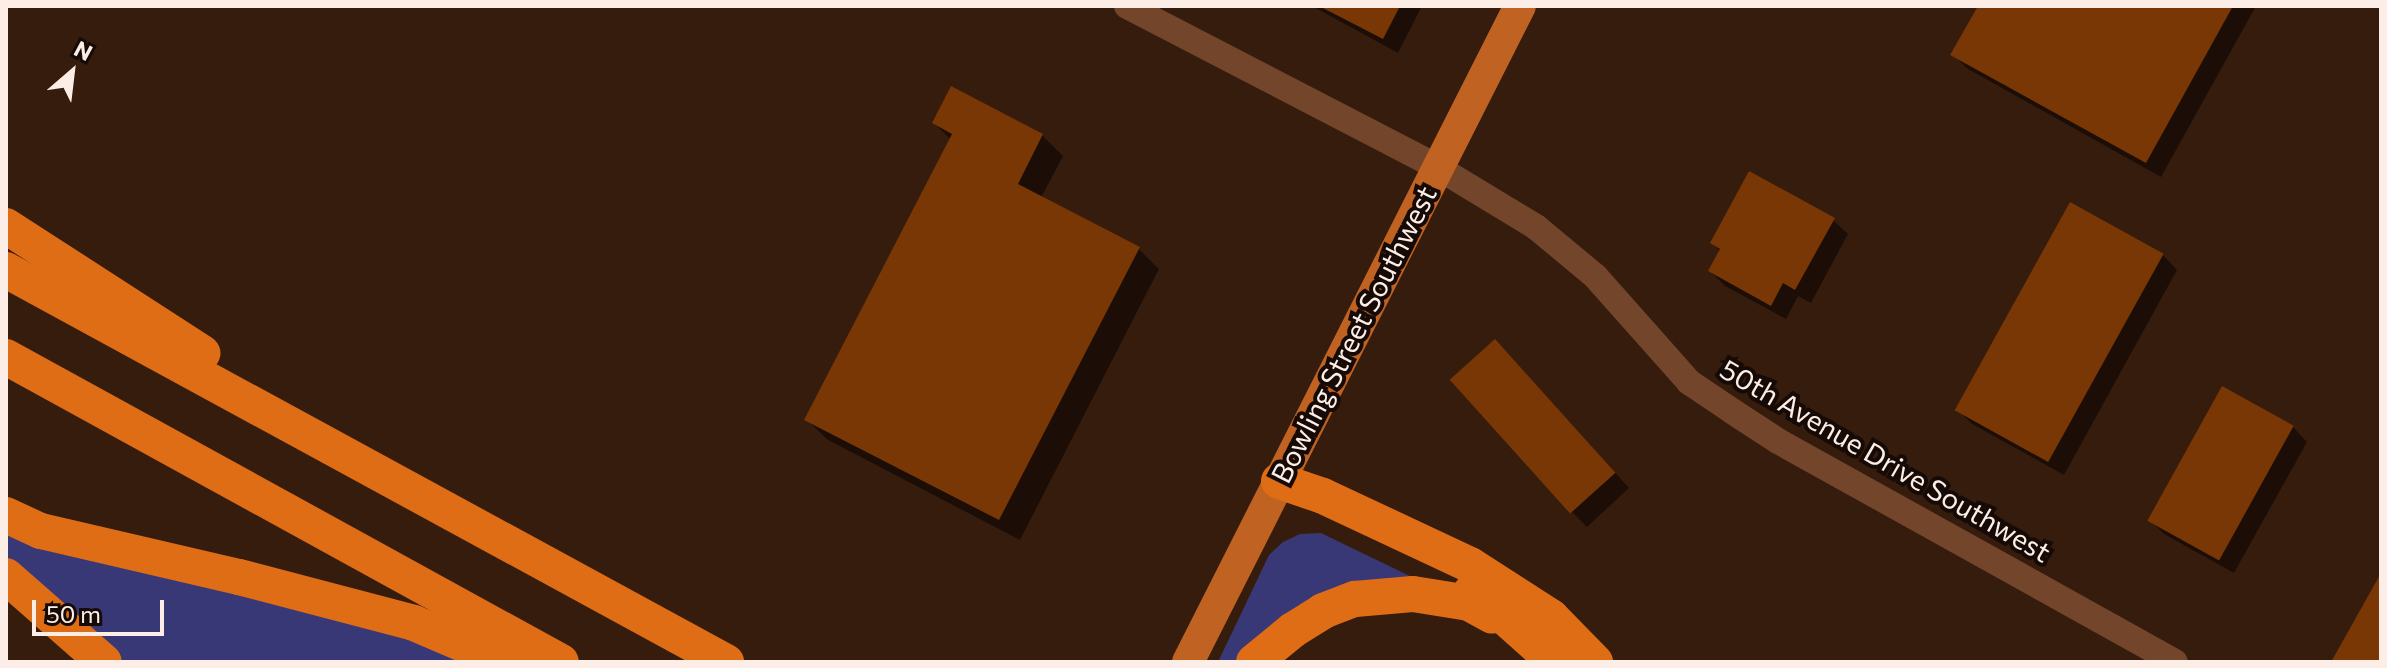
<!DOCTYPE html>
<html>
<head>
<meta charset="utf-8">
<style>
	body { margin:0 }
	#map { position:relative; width:2387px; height:668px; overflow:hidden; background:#361c0d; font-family:Commissioner,sans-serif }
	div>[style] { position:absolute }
	.green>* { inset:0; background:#393876 }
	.shadow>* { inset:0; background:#0007 }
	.building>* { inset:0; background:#783704; transform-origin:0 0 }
	.minor>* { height:26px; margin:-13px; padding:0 13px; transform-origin:13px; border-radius:13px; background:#73452a }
	.major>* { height:32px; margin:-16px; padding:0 16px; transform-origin:16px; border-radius:16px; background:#c06222 }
	.highway>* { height:36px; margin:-18px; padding:0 18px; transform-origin:18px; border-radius:18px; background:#df6d16 }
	span { translate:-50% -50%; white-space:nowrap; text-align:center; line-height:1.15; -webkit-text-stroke:8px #150a05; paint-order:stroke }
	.street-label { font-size:28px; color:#fceee6 }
	.frame { position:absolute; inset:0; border:8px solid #fceee6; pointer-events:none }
	.north { position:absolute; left:32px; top:32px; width:80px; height:80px; -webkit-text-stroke:6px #150a05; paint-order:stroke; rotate:28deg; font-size:22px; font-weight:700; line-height:32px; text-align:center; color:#fceee6 }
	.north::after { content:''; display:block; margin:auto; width:28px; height:36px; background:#fceee6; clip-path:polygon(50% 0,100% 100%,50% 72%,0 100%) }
	.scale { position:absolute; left:32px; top:600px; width:132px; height:36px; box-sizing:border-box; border:4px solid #fceee6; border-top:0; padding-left:10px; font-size:24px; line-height:28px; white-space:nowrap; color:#fceee6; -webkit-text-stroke:6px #150a05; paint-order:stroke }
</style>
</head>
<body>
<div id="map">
	<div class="green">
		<i style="clip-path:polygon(6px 529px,368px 621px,481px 662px,124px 662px,6px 560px)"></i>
		<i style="clip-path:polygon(1321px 533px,1418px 580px,1299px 605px,1277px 620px,1234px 662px,1218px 662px,1269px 555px,1283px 542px,1300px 534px)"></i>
	</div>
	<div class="shadow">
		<i style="clip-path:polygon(1312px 6px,1422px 6px,1398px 53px)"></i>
		<i style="clip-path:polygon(1980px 6px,2256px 6px,2161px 177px,1968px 69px,1953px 55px)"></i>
		<i style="clip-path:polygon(934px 123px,1042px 135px,1063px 156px,1041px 198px,1139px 249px,1159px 269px,1020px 540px,828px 440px,807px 420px,951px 140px)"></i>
		<i style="clip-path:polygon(1833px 220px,1848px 234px,1811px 303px,1798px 296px,1786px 319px,1725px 286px,1710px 271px,1721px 252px,1712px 243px)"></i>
		<i style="clip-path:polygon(2163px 255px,2177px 270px,2064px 475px,1972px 424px,1957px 409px)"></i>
		<i style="clip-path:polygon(1510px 356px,1629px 488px,1587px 527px,1572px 512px)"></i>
		<i style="clip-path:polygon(2293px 427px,2307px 442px,2234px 573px,2164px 534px,2149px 519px)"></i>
	</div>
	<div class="building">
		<i style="clip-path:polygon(1319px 6px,1400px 6px,1383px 39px)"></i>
		<i style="clip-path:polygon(1978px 6px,2233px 6px,2146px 163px,1950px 55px)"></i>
		<i style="clip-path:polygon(951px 86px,1043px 134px,1018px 184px,1140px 247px,999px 520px,804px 420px,952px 134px,932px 123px)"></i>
		<i style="clip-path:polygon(1749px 171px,1835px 218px,1795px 290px,1783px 283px,1771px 306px,1708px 271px,1720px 249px,1710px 243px)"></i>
		<i style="left:2070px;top:202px;width:107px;height:238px;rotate:29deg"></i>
		<i style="left:1495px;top:339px;width:180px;height:61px;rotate:48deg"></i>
		<i style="left:2222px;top:386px;width:82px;height:154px;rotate:29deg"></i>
		<i style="clip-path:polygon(2381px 573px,2381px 662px,2331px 662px)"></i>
	</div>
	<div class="minor">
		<i style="left:1127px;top:6px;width:349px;rotate:27.4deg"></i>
		<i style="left:1437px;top:167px;width:116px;rotate:31.2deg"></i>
		<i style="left:1536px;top:227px;width:77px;rotate:39.7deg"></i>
		<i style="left:1595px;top:276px;width:142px;rotate:48.4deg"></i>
		<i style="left:1689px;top:382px;width:52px;rotate:34deg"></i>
		<i style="left:1732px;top:411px;width:55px;rotate:33.1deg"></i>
		<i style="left:1778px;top:441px;width:454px;rotate:29.1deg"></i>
	</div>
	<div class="major">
		<i style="left:1188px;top:662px;width:735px;rotate:-63.16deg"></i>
	</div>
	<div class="highway">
		<i style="left:6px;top:226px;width:234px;rotate:32.9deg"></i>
		<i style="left:6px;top:270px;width:820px;rotate:28.57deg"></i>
		<i style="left:6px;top:357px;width:633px;rotate:28.79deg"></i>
		<i style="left:1279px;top:481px;width:46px;rotate:18.8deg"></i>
		<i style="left:1323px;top:496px;width:162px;rotate:25.1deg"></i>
		<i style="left:1470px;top:565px;width:96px;rotate:32.7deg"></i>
		<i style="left:1551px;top:617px;width:63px;rotate:45.6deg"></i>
		<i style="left:6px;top:515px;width:38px;rotate:25deg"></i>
		<i style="left:41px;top:531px;width:203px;rotate:13.1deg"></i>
		<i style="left:239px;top:577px;width:181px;rotate:14.7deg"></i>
		<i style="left:414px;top:623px;width:99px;rotate:23.2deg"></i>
		<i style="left:6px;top:576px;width:130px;rotate:41.3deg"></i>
		<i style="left:1471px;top:592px;width:21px;rotate:31deg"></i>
		<i style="left:1489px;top:603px;width:89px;rotate:41.8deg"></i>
		<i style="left:1254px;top:662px;width:50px;rotate:-39.4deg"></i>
		<i style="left:1293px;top:630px;width:36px;rotate:-32deg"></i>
		<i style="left:1323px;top:611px;width:34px;rotate:-21deg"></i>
		<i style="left:1355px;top:599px;width:58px;rotate:-4.9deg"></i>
		<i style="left:1413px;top:594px;width:57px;rotate:9.1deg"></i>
		<i style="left:1469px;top:603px;width:26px;rotate:29deg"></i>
	</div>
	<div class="street-label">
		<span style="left:1353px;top:334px;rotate:-63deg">Bowling Street Southwest</span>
		<span style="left:1886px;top:460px;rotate:30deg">50th Avenue Drive Southwest</span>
	</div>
	<div class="frame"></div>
	<div class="north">N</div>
	<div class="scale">50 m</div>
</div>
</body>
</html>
